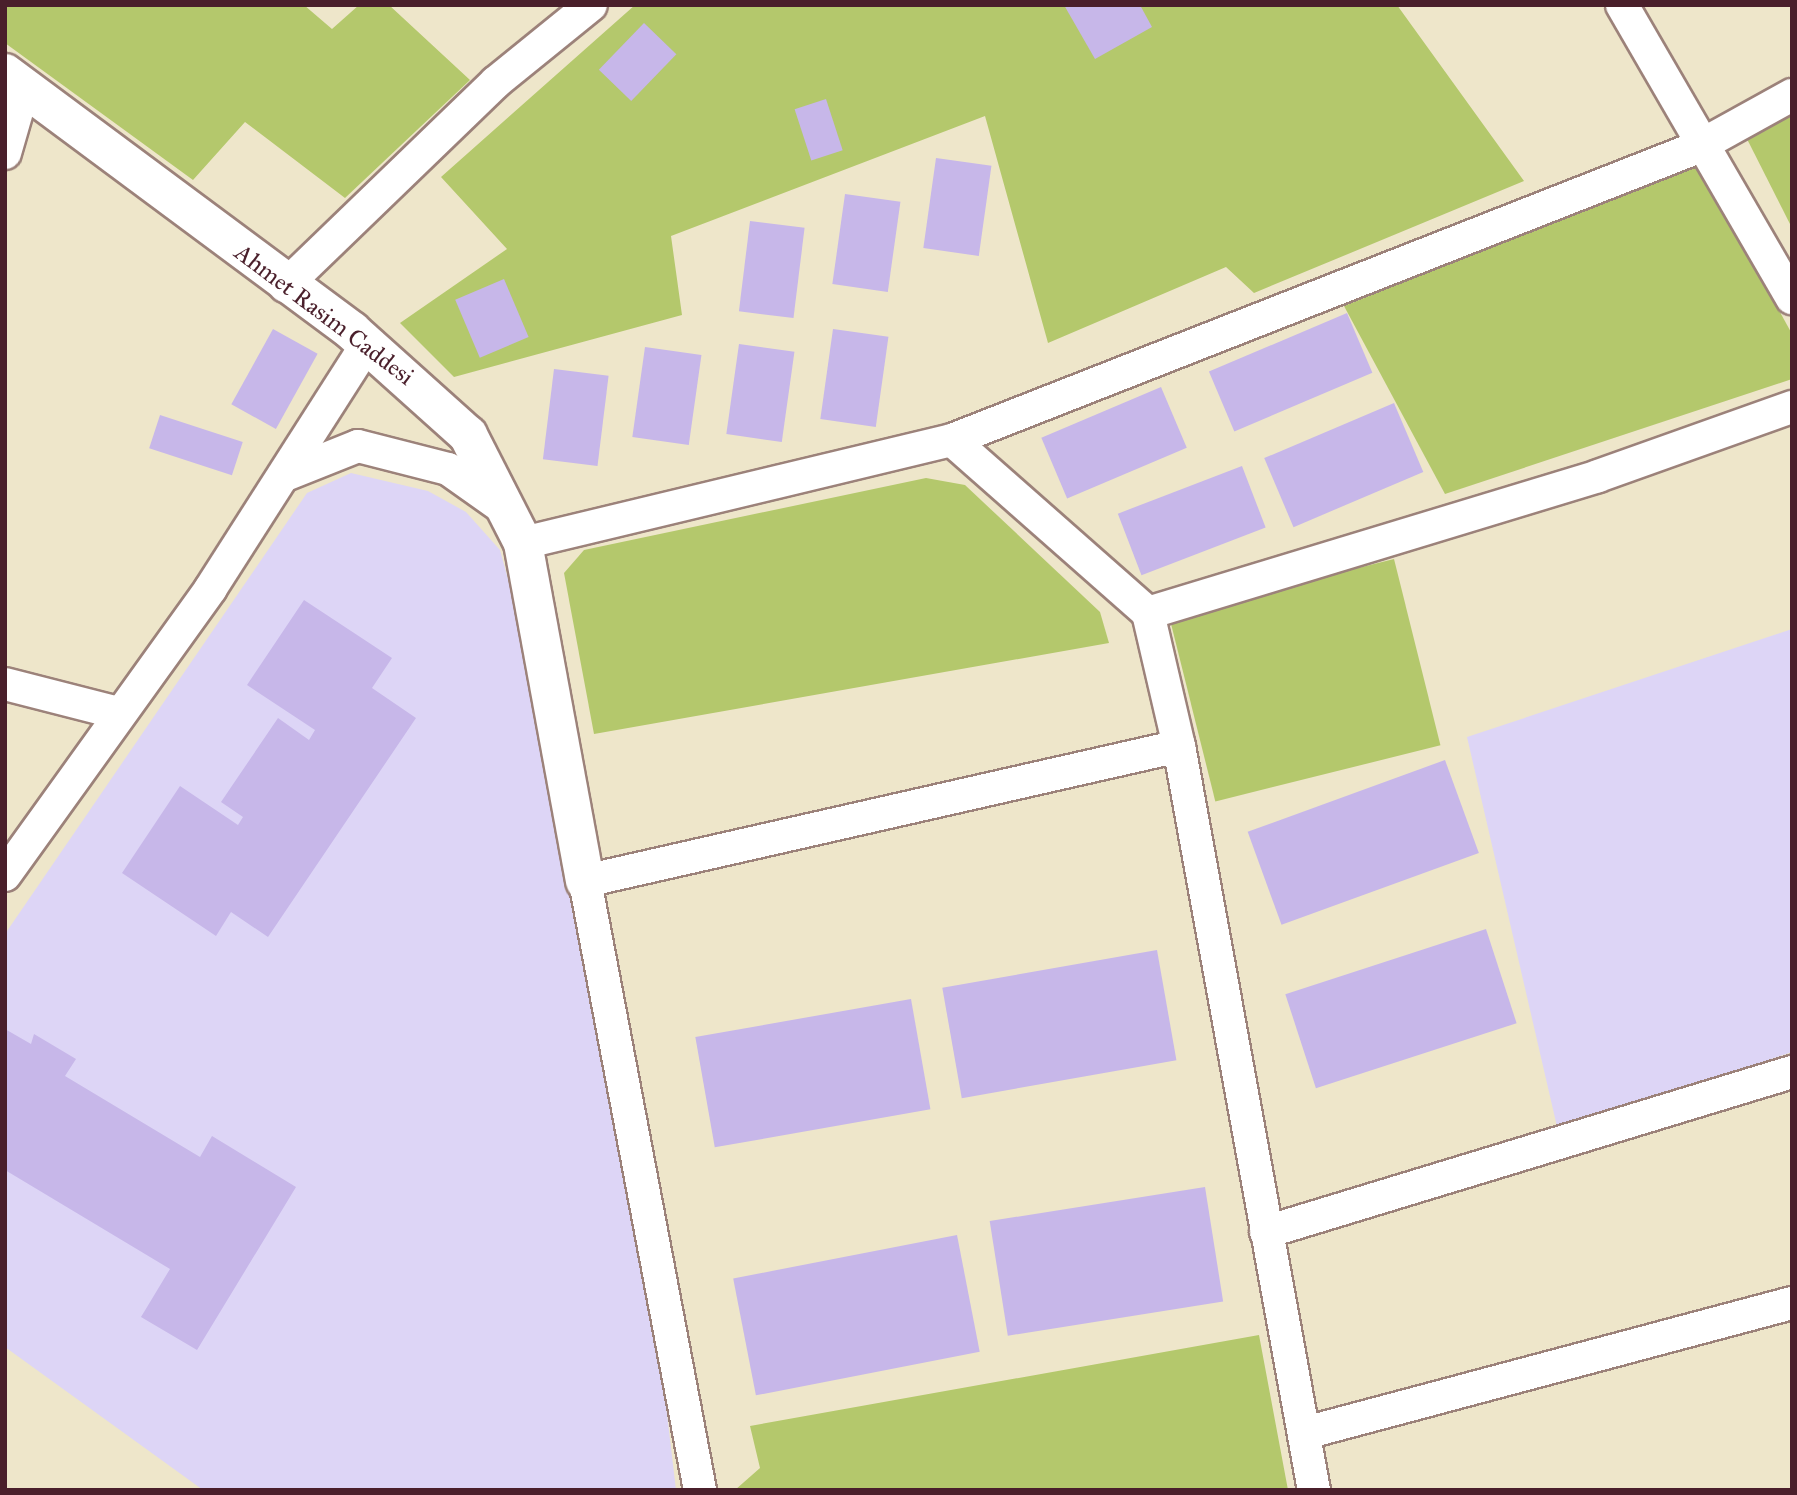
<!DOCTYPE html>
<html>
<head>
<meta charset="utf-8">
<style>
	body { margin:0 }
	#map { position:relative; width:1797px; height:1495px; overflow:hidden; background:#eee6ca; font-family:"IM FELL Great Primer",serif }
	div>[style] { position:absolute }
	.built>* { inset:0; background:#ddd5f6 }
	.green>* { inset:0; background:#b4c86c; transform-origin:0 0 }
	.building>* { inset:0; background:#c7b7e9; transform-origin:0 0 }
	.roads { filter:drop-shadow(2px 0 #9c827a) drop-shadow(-2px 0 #9c827a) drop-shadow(0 2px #9c827a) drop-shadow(0 -2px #9c827a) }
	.minor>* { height:32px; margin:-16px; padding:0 16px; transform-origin:16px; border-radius:16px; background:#fff }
	.tertiary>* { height:38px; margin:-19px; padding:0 19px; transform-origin:19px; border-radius:19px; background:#fff }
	span { translate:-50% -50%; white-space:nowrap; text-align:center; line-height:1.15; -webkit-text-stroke:5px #fff; paint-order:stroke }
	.street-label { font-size:24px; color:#4a1f2b }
	.frame { position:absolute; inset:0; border:7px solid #4a1f2b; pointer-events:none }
</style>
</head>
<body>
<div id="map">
	<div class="built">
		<i style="clip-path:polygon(351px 473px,428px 491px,466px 512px,500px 550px,530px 659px,662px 1372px,676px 1490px,203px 1490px,5px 1347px,5px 934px,307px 493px)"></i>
		<i style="clip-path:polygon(1792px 629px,1792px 1052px,1558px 1131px,1467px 737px)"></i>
	</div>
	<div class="green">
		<i style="clip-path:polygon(5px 5px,304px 5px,332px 29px,359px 5px,389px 5px,470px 80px,345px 198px,245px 122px,193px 180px,5px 43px)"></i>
		<i style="clip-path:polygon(635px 5px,1397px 5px,1524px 181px,1254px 293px,1226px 267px,1048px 343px,985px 116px,671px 236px,682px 315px,454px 377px,400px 323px,507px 249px,441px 177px)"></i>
		<i style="clip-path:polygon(1792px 114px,1792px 228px,1746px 137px)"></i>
		<i style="clip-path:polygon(1699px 164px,1792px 334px,1792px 379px,1445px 494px,1344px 306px)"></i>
		<i style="clip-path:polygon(926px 478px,965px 485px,1100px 612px,1109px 643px,594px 734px,564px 573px,584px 550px)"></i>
		<i style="left:1394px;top:559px;width:192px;height:232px;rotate:76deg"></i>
		<i style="clip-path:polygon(1259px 1335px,1288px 1490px,735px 1490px,760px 1468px,750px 1426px)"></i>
	</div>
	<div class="building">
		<i style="clip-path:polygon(1064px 5px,1140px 5px,1152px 27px,1095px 59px)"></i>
		<i style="left:644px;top:23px;width:45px;height:65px;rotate:44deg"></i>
		<i style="left:826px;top:99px;width:54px;height:33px;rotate:72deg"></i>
		<i style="left:936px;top:158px;width:56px;height:91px;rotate:8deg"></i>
		<i style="left:845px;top:194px;width:56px;height:91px;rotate:8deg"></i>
		<i style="left:750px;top:221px;width:55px;height:91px;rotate:7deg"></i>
		<i style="left:504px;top:279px;width:63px;height:53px;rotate:67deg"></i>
		<i style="left:1347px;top:313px;width:65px;height:150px;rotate:67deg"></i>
		<i style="left:273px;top:329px;width:51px;height:86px;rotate:29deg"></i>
		<i style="left:833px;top:329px;width:56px;height:91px;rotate:8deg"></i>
		<i style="left:739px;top:344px;width:56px;height:91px;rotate:8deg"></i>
		<i style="left:645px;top:347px;width:57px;height:91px;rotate:8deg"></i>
		<i style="left:554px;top:369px;width:55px;height:91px;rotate:7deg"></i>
		<i style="left:1161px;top:387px;width:66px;height:130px;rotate:67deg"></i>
		<i style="left:1394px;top:403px;width:75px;height:141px;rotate:67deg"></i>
		<i style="left:160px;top:415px;width:87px;height:35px;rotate:18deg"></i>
		<i style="left:1242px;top:466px;width:66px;height:133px;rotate:69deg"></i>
		<i style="clip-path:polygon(304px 600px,392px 658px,372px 688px,416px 718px,268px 937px,231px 912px,216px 936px,122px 873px,180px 786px,238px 825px,243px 817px,221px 802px,278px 718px,309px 740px,315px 730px,247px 685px)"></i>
		<i style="left:1445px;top:760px;width:99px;height:210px;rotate:70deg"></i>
		<i style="left:1486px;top:929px;width:99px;height:211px;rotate:72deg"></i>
		<i style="left:1157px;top:950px;width:112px;height:218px;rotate:80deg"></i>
		<i style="left:911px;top:999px;width:112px;height:219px;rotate:80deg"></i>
		<i style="clip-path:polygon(5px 1029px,31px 1044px,34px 1034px,76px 1059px,65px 1076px,200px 1157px,212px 1136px,296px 1187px,197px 1350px,141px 1317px,170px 1269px,5px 1170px)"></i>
		<i style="left:1205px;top:1187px;width:116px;height:218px;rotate:81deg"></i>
		<i style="left:957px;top:1235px;width:119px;height:228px;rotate:79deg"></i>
	</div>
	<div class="roads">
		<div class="minor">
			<i style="left:1622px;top:5px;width:339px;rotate:59.9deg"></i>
			<i style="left:5px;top:153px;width:69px;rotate:-73.9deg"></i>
			<i style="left:285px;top:286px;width:293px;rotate:-44deg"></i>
			<i style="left:496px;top:82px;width:122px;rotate:-39deg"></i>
			<i style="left:952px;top:440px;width:261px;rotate:41.4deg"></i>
			<i style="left:1148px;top:613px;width:137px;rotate:76.9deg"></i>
			<i style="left:1179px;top:746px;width:756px;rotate:79.72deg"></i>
			<i style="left:288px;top:474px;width:75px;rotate:-21.8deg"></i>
			<i style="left:358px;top:446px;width:93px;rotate:14.3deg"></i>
			<i style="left:448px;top:469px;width:71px;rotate:35.3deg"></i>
			<i style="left:523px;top:543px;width:441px;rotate:-13.5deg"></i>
			<i style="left:952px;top:440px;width:799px;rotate:-21.43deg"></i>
			<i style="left:1696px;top:148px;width:110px;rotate:-28.9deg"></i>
			<i style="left:1148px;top:613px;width:470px;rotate:-16.9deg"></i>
			<i style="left:1598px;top:476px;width:206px;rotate:-19.6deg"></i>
			<i style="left:5px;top:684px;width:118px;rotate:14.3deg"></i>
			<i style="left:5px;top:875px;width:353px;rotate:-54.3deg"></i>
			<i style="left:211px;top:588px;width:290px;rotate:-57.4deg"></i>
			<i style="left:1266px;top:1232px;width:550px;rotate:-16.92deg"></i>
			<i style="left:1305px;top:1433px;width:504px;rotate:-14.95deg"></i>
			<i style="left:700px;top:1490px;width:620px;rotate:-100.69deg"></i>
			<i style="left:585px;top:881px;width:609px;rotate:-12.8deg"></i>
		</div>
		<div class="tertiary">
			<i style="left:5px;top:73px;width:432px;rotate:36.6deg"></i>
			<i style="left:352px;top:331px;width:156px;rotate:41.9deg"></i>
			<i style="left:468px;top:435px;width:121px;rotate:63deg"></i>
			<i style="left:523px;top:543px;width:344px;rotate:79.6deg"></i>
		</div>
	</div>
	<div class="street-label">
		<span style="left:324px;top:315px;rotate:37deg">Ahmet Rasim Caddesi</span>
	</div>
	<div class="frame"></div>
</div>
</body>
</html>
